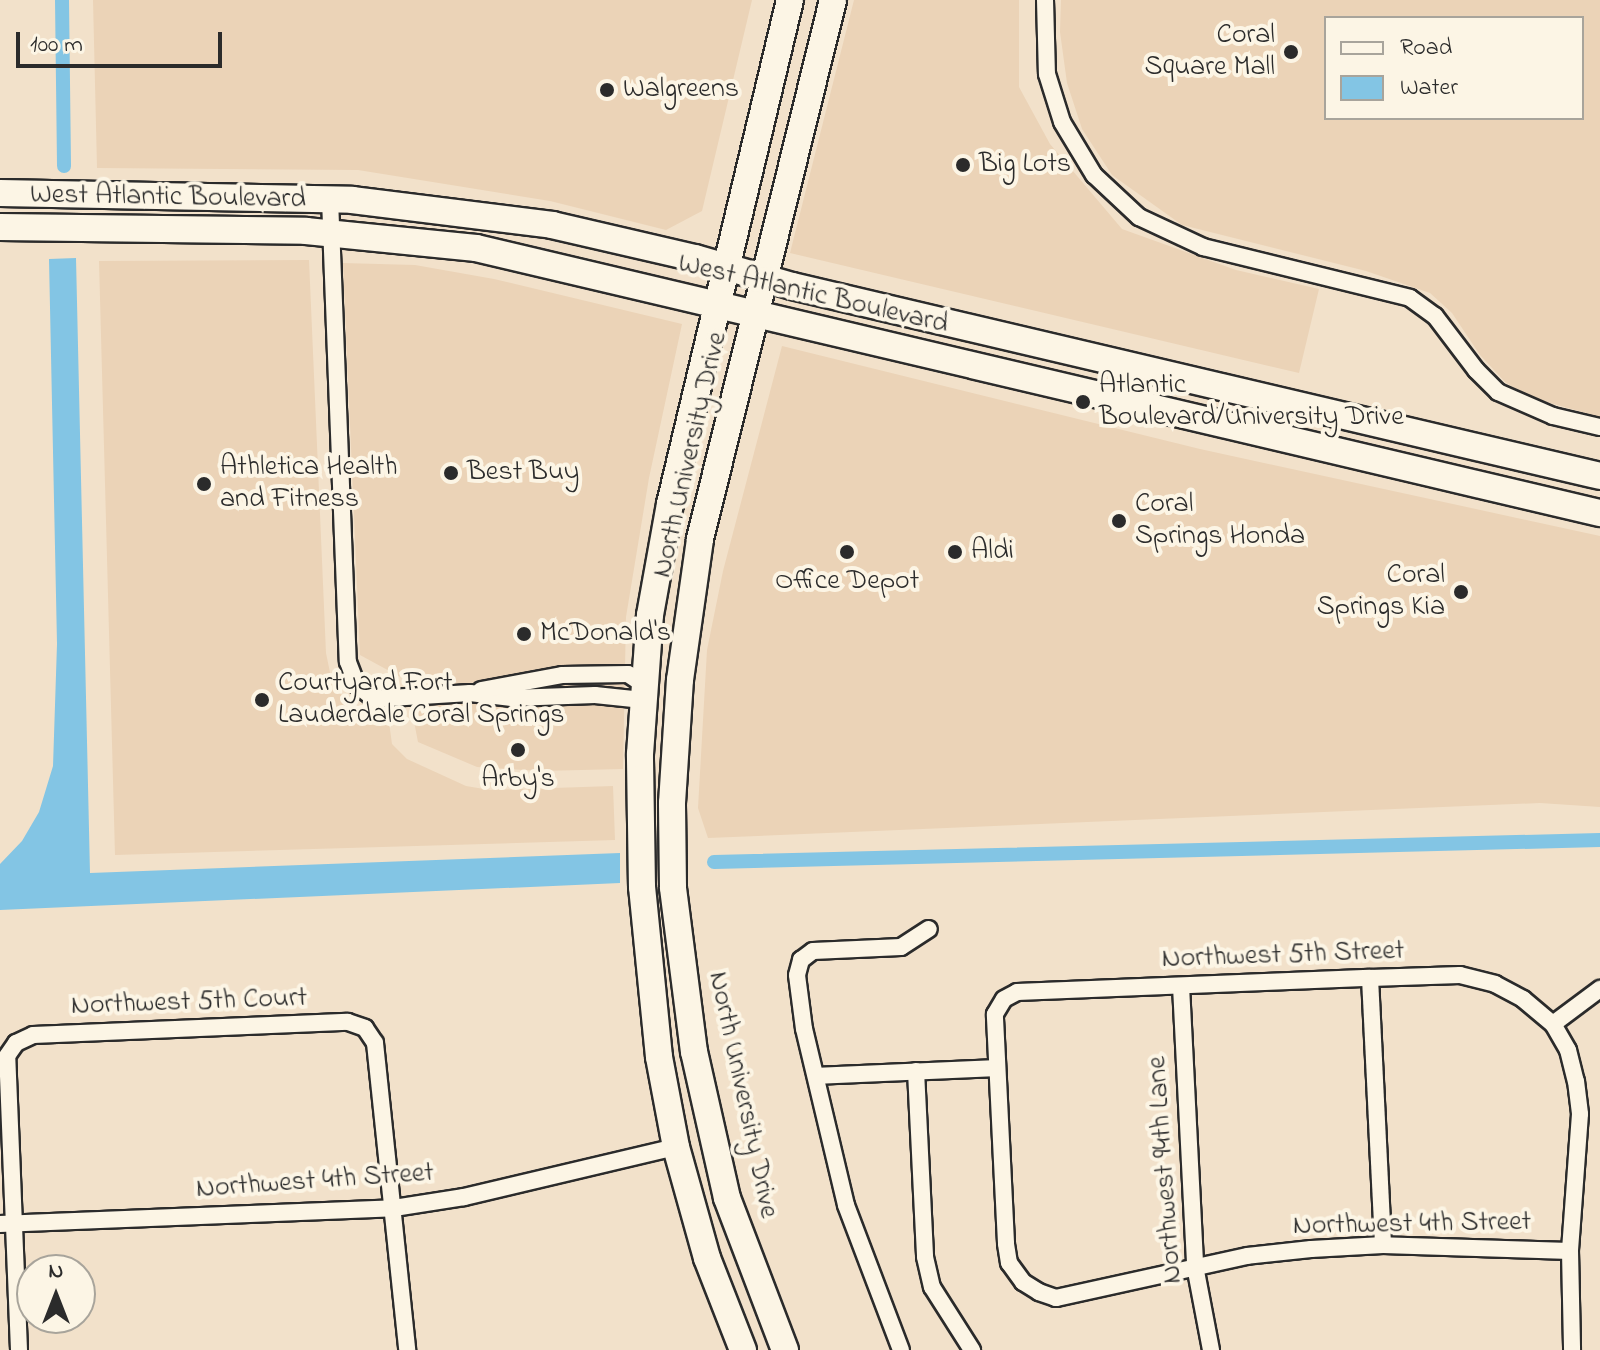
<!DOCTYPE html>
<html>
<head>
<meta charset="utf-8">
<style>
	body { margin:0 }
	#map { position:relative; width:1600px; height:1350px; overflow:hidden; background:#f2e1ca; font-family:"Indie Flower",sans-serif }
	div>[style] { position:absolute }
	.built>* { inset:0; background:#ebd3b7 }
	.water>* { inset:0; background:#83c5e4 }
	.canal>* { height:14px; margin:-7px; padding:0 7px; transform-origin:7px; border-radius:7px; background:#83c5e4 }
	.roads { filter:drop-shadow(2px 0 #2b2b2b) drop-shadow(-2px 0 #2b2b2b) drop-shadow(0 2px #2b2b2b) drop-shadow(0 -2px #2b2b2b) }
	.street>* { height:16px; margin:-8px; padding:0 8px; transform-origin:8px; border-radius:8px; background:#fcf5e5 }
	.primary>* { height:26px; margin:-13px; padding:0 13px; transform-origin:13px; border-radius:13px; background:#fcf5e5 }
	.dots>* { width:22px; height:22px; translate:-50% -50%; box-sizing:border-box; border:4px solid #fcf5e5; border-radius:50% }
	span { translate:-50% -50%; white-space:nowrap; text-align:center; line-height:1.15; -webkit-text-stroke:8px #fcf5e5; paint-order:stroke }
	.poi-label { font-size:28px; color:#2b2b2b }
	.right { translate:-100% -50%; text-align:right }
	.left { translate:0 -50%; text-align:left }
	.street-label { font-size:28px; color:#2b2b2b }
	.legend { position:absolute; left:1324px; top:16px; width:260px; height:104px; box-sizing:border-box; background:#fcf5e5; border:2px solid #a8a49b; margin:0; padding:10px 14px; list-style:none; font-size:24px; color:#2b2b2b }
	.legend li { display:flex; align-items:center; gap:16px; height:40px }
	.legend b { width:40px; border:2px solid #a8a49b }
	.north { position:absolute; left:16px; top:1254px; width:80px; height:80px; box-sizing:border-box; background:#fcf5e5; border:2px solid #a8a49b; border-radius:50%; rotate:0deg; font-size:22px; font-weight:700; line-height:32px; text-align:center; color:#2b2b2b }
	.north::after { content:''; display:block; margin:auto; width:28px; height:36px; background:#2b2b2b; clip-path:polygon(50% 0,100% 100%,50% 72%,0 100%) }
	.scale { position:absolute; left:16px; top:32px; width:206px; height:36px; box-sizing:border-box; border:4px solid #2b2b2b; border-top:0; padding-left:10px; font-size:24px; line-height:28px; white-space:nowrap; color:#2b2b2b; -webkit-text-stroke:6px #fcf5e5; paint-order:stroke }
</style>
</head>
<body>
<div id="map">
	<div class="built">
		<i style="clip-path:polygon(93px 0,752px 0,702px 211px,666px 230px,550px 201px,358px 170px,97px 168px)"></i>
		<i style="clip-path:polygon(854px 0,1019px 0,1019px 87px,1050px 144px,1122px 229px,1236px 270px,1319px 289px,1299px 373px,790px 253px)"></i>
		<i style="clip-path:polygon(evenodd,1061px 0,1600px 0,1600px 417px,1536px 399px,1506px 383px,1480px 355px,1452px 313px,1430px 293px,1366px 271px,1182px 225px,1112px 175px,1082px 129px,1067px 83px,1060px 32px,1061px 0,1326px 18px,1582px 18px,1582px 118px,1326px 118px,1326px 18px)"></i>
		<i style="clip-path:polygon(309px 260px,326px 653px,333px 687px,356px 707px,388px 715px,392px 744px,407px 759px,466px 786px,490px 790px,613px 786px,615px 840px,115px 855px,99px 261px)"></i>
		<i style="clip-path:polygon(343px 263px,415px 265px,494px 279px,682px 324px,649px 478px,626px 617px,623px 769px,540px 771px,477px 767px,418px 742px,406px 680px,360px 655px)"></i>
		<i style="clip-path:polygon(782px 346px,1200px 449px,1600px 536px,1600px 807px,1540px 803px,708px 838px,698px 808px,707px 650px,723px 571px)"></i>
	</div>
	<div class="water">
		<i style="clip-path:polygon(76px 258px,90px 873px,620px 853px,620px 883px,0 910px,0 864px,22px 841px,39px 812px,53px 766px,57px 644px,49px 259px)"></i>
	</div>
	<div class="canal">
		<i style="left:62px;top:0;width:166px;rotate:89.3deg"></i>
		<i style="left:714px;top:862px;width:886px;rotate:-1.42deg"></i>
	</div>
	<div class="roads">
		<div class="street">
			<i style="left:1045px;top:0;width:74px;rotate:88.5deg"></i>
			<i style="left:1047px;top:74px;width:50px;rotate:72.6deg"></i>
			<i style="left:1062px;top:122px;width:62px;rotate:58.9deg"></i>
			<i style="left:1094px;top:175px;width:62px;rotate:43deg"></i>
			<i style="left:1139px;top:217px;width:71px;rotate:25.1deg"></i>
			<i style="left:1203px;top:247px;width:213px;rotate:13.8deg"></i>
			<i style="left:1410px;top:298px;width:31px;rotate:36deg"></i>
			<i style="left:1435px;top:316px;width:68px;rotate:52.8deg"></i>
			<i style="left:1476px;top:370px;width:31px;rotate:45deg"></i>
			<i style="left:1498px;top:392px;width:60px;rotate:23.6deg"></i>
			<i style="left:1553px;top:416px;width:48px;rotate:13.2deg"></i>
			<i style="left:330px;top:199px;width:463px;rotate:87.8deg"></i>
			<i style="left:348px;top:662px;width:25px;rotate:69deg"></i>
			<i style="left:357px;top:685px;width:22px;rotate:39deg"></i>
			<i style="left:374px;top:699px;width:96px;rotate:-3.6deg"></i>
			<i style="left:470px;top:693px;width:42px;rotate:6.8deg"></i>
			<i style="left:512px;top:698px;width:83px;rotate:-2.1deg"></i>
			<i style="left:595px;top:695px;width:48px;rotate:5.9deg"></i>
			<i style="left:481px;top:690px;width:82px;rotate:-10.5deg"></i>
			<i style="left:562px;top:675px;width:66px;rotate:-0.9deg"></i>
			<i style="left:628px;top:674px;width:18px;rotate:34deg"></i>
			<i style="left:1370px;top:978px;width:267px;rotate:87.2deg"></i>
			<i style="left:1181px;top:986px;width:280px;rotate:87.1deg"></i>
			<i style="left:1195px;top:1266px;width:86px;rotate:79.2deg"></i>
			<i style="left:1553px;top:1024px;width:59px;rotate:-36.7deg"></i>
			<i style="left:916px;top:1071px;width:186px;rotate:87.2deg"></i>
			<i style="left:925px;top:1257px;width:31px;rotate:77deg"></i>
			<i style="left:932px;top:1287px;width:75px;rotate:57.6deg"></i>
			<i style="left:816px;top:1076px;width:180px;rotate:-2.5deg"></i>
			<i style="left:0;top:1224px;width:394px;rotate:-2.3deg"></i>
			<i style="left:394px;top:1208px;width:71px;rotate:-8.9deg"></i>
			<i style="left:464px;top:1197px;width:218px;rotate:-13.3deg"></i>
			<i style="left:1570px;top:1251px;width:187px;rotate:-178.2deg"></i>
			<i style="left:1383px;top:1245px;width:72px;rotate:176.8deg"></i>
			<i style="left:1311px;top:1249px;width:64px;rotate:173.8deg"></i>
			<i style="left:1247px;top:1256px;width:196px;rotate:167.6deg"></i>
			<i style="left:1056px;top:1298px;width:18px;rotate:-161deg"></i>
			<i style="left:1039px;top:1292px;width:19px;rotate:-148deg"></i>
			<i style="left:1023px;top:1282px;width:24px;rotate:-126deg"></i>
			<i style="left:1009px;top:1263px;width:20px;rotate:-99deg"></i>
			<i style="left:1006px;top:1243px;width:229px;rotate:-92.8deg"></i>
			<i style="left:995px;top:1014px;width:17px;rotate:-59deg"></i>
			<i style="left:1004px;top:999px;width:15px;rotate:-28deg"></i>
			<i style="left:1017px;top:992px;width:353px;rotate:-2.3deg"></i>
			<i style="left:1370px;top:978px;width:90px;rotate:-1.9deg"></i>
			<i style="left:1460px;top:975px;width:36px;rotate:14deg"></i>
			<i style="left:1495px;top:984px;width:32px;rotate:28deg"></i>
			<i style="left:1523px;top:999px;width:39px;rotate:40deg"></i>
			<i style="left:1553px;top:1024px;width:30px;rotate:60deg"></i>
			<i style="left:1568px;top:1050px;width:32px;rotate:76deg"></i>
			<i style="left:1576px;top:1081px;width:33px;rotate:83deg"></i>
			<i style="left:1580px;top:1114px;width:137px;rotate:94.2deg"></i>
			<i style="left:1570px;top:1251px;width:99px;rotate:88.8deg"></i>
			<i style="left:19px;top:1350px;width:294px;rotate:-92.3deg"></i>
			<i style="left:7px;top:1056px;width:16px;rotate:-55deg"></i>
			<i style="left:16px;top:1043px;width:19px;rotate:-25deg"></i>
			<i style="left:33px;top:1035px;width:315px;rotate:-2.4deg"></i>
			<i style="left:348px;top:1022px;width:18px;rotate:19deg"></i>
			<i style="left:365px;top:1028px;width:18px;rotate:56deg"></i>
			<i style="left:375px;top:1043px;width:309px;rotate:84deg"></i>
			<i style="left:901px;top:1350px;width:155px;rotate:-110.8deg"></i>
			<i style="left:846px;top:1205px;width:181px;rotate:-103.4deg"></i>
			<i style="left:804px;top:1029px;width:54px;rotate:-97.4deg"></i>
			<i style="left:797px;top:975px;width:16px;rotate:-75deg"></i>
			<i style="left:801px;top:960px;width:15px;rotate:-37deg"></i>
			<i style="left:813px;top:951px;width:88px;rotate:-2.6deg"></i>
			<i style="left:901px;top:947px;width:33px;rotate:-33deg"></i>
		</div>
		<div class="primary">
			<i style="left:0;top:193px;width:352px;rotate:1.1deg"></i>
			<i style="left:352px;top:200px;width:202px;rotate:7.1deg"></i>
			<i style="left:552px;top:225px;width:147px;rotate:13deg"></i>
			<i style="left:695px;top:258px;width:101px;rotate:16.1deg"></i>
			<i style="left:792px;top:286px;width:830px;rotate:13.23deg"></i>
			<i style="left:0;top:227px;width:306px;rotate:0.7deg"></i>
			<i style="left:306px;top:231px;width:171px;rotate:5.7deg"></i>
			<i style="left:476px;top:248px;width:1155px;rotate:13.27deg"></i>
			<i style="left:743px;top:1350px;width:99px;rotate:-111.4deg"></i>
			<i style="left:707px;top:1258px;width:115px;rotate:-105.6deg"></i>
			<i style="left:676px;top:1147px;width:92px;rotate:-100.7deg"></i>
			<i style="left:659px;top:1057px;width:171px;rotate:-95.7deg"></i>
			<i style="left:642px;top:887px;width:133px;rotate:-90.9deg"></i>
			<i style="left:640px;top:754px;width:139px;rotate:-85.9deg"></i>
			<i style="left:650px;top:615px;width:113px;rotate:-79.8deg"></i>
			<i style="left:670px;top:504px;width:518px;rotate:-76.61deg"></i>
			<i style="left:785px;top:1350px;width:163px;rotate:-110.9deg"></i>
			<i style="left:727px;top:1198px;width:150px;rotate:-102.7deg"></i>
			<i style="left:694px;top:1052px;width:166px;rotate:-97.3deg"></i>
			<i style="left:673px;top:887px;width:84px;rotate:-90.7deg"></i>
			<i style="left:672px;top:803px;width:123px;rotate:-86.3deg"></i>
			<i style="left:680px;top:680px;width:142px;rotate:-81.9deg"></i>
			<i style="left:700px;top:539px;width:555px;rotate:-76.14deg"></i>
		</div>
	</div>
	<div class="dots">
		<i style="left:1291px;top:52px;background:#2b2b2b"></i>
		<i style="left:607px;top:90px;background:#2b2b2b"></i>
		<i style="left:963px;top:165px;background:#2b2b2b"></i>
		<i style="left:1083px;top:402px;background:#2b2b2b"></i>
		<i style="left:451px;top:473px;background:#2b2b2b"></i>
		<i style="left:204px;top:484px;background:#2b2b2b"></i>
		<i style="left:1119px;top:521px;background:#2b2b2b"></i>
		<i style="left:847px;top:552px;background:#2b2b2b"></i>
		<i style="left:955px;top:552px;background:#2b2b2b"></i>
		<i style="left:1461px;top:592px;background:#2b2b2b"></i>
		<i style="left:524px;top:634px;background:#2b2b2b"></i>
		<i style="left:262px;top:700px;background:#2b2b2b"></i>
		<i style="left:518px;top:750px;background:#2b2b2b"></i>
	</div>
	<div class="poi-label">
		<span class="right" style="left:1275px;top:52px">Coral<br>Square Mall</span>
		<span class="left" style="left:623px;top:90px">Walgreens</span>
		<span class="left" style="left:979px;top:165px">Big Lots</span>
		<span class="left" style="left:1099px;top:402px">Atlantic<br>Boulevard/University Drive</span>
		<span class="left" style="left:220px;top:484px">Athletica Health<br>and Fitness</span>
		<span class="left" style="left:467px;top:473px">Best Buy</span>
		<span class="left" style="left:1135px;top:521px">Coral<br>Springs Honda</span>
		<span class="left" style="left:971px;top:552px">Aldi</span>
		<span class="right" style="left:1445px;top:592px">Coral<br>Springs Kia</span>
		<span style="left:847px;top:582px">Office Depot</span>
		<span class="left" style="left:540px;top:634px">McDonald's</span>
		<span class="left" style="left:278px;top:700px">Courtyard Fort<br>Lauderdale Coral Springs</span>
		<span style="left:518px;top:780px">Arby's</span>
	</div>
	<div class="street-label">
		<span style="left:168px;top:198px;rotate:1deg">West Atlantic Boulevard</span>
		<span style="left:813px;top:295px;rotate:13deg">West Atlantic Boulevard</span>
		<span style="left:691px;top:455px;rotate:-77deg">North University Drive</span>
		<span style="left:1283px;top:956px;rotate:-2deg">Northwest 5th Street</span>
		<span style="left:189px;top:1003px;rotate:-2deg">Northwest 5th Court</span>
		<span style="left:742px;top:1095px;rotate:78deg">North University Drive</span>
		<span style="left:1166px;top:1170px;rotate:-94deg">Northwest 94th Lane</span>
		<span style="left:315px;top:1182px;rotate:-4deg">Northwest 4th Street</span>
		<span style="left:1412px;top:1225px;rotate:-1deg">Northwest 4th Street</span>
	</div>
	<ul class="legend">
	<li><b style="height:10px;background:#fcf5e5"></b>Road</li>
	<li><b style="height:22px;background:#83c5e4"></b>Water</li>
	</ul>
	<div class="north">N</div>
	<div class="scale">100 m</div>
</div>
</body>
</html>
